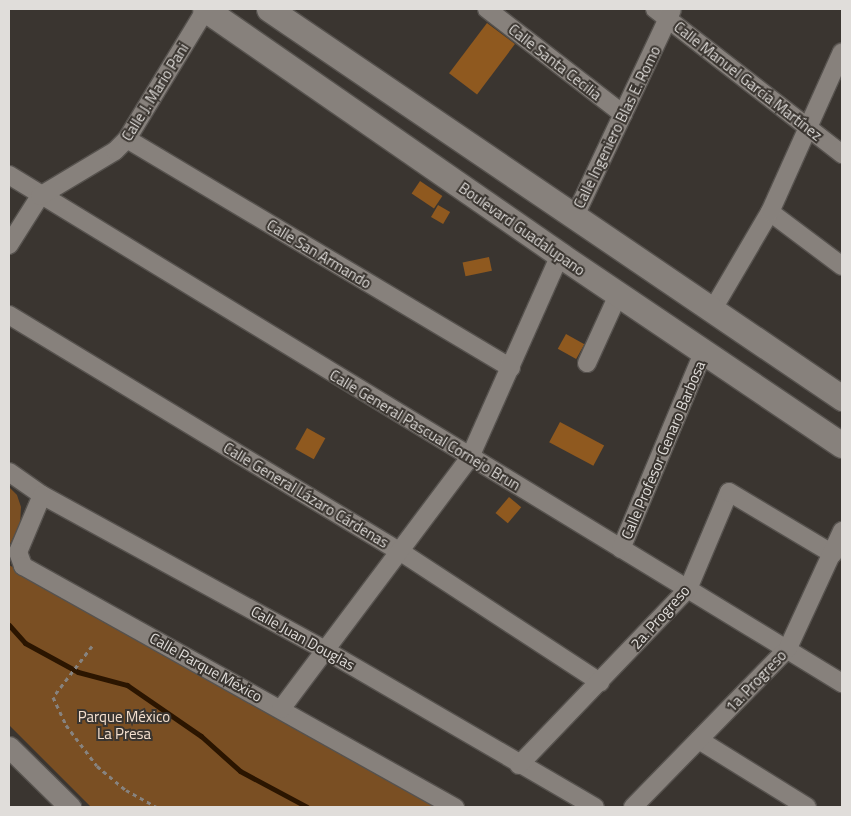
<!DOCTYPE html>
<html>
<head>
<meta charset="utf-8">
<style>
	body { margin:0 }
	#map { position:relative; width:851px; height:816px; overflow:hidden; background:#3a3530; font-family:"Titillium Web",sans-serif }
	div>[style] { position:absolute }
	.green>* { inset:0; background:#7a4f23 }
	.stream>* { height:5px; margin:-2.5px; padding:0 2.5px; transform-origin:2.5px; border-radius:2.5px; background:#2b1500 }
	.building>* { inset:0; background:#8f591f; transform-origin:0 0 }
	.path>* { height:3px; margin-top:-1.5px; transform-origin:0; background:repeating-linear-gradient(90deg,#87837f 0 4px,transparent 0 8px) }
	.roads { filter:drop-shadow(1px 0 #56524e) drop-shadow(-1px 0 #56524e) drop-shadow(0 1px #56524e) drop-shadow(0 -1px #56524e) }
	.minor>* { height:18px; margin:-9px; padding:0 9px; transform-origin:9px; border-radius:9px; background:#87817c }
	.tertiary>* { height:21px; margin:-10.5px; padding:0 10.5px; transform-origin:10.5px; border-radius:10.5px; background:#87817c }
	.secondary>* { height:25px; margin:-12.5px; padding:0 12.5px; transform-origin:12.5px; border-radius:12.5px; background:#87817c }
	span { translate:-50% -50%; white-space:nowrap; text-align:center; line-height:1.15; -webkit-text-stroke:4px #3a3530; paint-order:stroke }
	.street-label { font-size:15px; color:#e0ddda }
	.park-label { font-size:15px; color:#f3dfce }
	.frame { position:absolute; inset:0; border:10px solid #e0ddda; pointer-events:none }
</style>
</head>
<body>
<div id="map">
	<div class="green">
		<i style="clip-path:polygon(9px 487px,17px 495px,21px 507px,20px 524px,9px 546px)"></i>
		<i style="clip-path:polygon(9px 565px,438px 807px,91px 807px,9px 725px)"></i>
	</div>
	<div class="stream">
		<i style="left:9px;top:625px;width:24px;rotate:48deg"></i>
		<i style="left:25px;top:643px;width:60px;rotate:28.7deg"></i>
		<i style="left:78px;top:672px;width:51px;rotate:14.9deg"></i>
		<i style="left:127px;top:685px;width:90px;rotate:34.6deg"></i>
		<i style="left:201px;top:736px;width:52px;rotate:41.9deg"></i>
		<i style="left:240px;top:771px;width:76px;rotate:28.2deg"></i>
	</div>
	<div class="building">
		<i style="left:487px;top:23px;width:35px;height:63px;rotate:37deg"></i>
		<i style="left:420px;top:181px;width:27px;height:15px;rotate:34deg"></i>
		<i style="left:438px;top:205px;width:14px;height:14px;rotate:30deg"></i>
		<i style="left:489px;top:257px;width:14px;height:27px;rotate:78deg"></i>
		<i style="left:566px;top:334px;width:21px;height:17px;rotate:29deg"></i>
		<i style="left:560px;top:422px;width:50px;height:23px;rotate:28deg"></i>
		<i style="left:307px;top:428px;width:21px;height:24px;rotate:29deg"></i>
		<i style="left:509px;top:497px;width:16px;height:21px;rotate:40deg"></i>
	</div>
	<div class="path">
		<i style="left:92px;top:646px;width:64px;rotate:127.4deg"></i>
		<i style="left:53px;top:697px;width:31px;rotate:65deg"></i>
		<i style="left:66px;top:725px;width:51px;rotate:52.9deg"></i>
		<i style="left:97px;top:766px;width:38px;rotate:40deg"></i>
		<i style="left:126px;top:790px;width:35px;rotate:29deg"></i>
	</div>
	<div class="roads">
		<div class="minor">
			<i style="left:487px;top:9px;width:172px;rotate:37.7deg"></i>
			<i style="left:655px;top:9px;width:237px;rotate:37.8deg"></i>
			<i style="left:127px;top:139px;width:447px;rotate:30.8deg"></i>
			<i style="left:9px;top:175px;width:976px;rotate:31.38deg"></i>
			<i style="left:770px;top:212px;width:90px;rotate:36.9deg"></i>
			<i style="left:574px;top:218px;width:230px;rotate:-64.8deg"></i>
			<i style="left:9px;top:245px;width:58px;rotate:-57.7deg"></i>
			<i style="left:40px;top:196px;width:87px;rotate:-31deg"></i>
			<i style="left:115px;top:151px;width:17px;rotate:-45deg"></i>
			<i style="left:127px;top:139px;width:152px;rotate:-58.7deg"></i>
			<i style="left:713px;top:309px;width:113px;rotate:-59.6deg"></i>
			<i style="left:770px;top:212px;width:175px;rotate:-65.8deg"></i>
			<i style="left:9px;top:315px;width:458px;rotate:31.2deg"></i>
			<i style="left:401px;top:552px;width:238px;rotate:33.2deg"></i>
			<i style="left:587px;top:363px;width:75px;rotate:-65.5deg"></i>
			<i style="left:9px;top:472px;width:40px;rotate:34.9deg"></i>
			<i style="left:42px;top:495px;width:323px;rotate:28.7deg"></i>
			<i style="left:325px;top:650px;width:312px;rotate:30.2deg"></i>
			<i style="left:42px;top:495px;width:62px;rotate:112.8deg"></i>
			<i style="left:18px;top:552px;width:15px;rotate:70deg"></i>
			<i style="left:23px;top:566px;width:495px;rotate:29.2deg"></i>
			<i style="left:621px;top:549px;width:215px;rotate:-67.3deg"></i>
			<i style="left:281px;top:709px;width:315px;rotate:-53.1deg"></i>
			<i style="left:470px;top:457px;width:221px;rotate:-66deg"></i>
			<i style="left:699px;top:740px;width:127px;rotate:31.8deg"></i>
			<i style="left:519px;top:765px;width:244px;rotate:-46.2deg"></i>
			<i style="left:688px;top:589px;width:105px;rotate:-67.1deg"></i>
			<i style="left:729px;top:492px;width:121px;rotate:30.8deg"></i>
			<i style="left:633px;top:807px;width:222px;rotate:-45.7deg"></i>
			<i style="left:788px;top:648px;width:129px;rotate:-65.2deg"></i>
		</div>
		<div class="tertiary">
			<i style="left:9px;top:747px;width:86px;rotate:44.5deg"></i>
		</div>
		<div class="secondary">
			<i style="left:205px;top:9px;width:432px;rotate:34.7deg"></i>
			<i style="left:560px;top:255px;width:340px;rotate:34deg"></i>
			<i style="left:269px;top:9px;width:693px;rotate:34.17deg"></i>
		</div>
	</div>
	<div class="street-label">
		<span style="left:555px;top:62px;rotate:38deg">Calle Santa Cecilia</span>
		<span style="left:748px;top:81px;rotate:38deg">Calle Manuel García Martínez</span>
		<span style="left:155px;top:92px;rotate:-58deg">Calle J. Mario Pani</span>
		<span style="left:617px;top:127px;rotate:-64deg">Calle Ingeniero Blas E. Romo</span>
		<span style="left:522px;top:229px;rotate:35deg">Boulevard Guadalupano</span>
		<span style="left:319px;top:254px;rotate:31deg">Calle San Armando</span>
		<span style="left:425px;top:430px;rotate:31deg">Calle General Pascual Cornejo Brun</span>
		<span style="left:663px;top:450px;rotate:-67deg">Calle Profesor Genaro Barbosa</span>
		<span style="left:306px;top:495px;rotate:31deg">Calle General Lázaro Cárdenas</span>
		<span style="left:660px;top:617px;rotate:-48deg">2a. Progreso</span>
		<span style="left:303px;top:638px;rotate:29deg">Calle Juan Douglas</span>
		<span style="left:206px;top:667px;rotate:29deg">Calle Parque México</span>
		<span style="left:756px;top:681px;rotate:-46deg">1a. Progreso</span>
	</div>
	<div class="park-label">
		<span style="left:124px;top:725px">Parque México<br>La Presa</span>
	</div>
	<div class="frame"></div>
</div>
</body>
</html>
